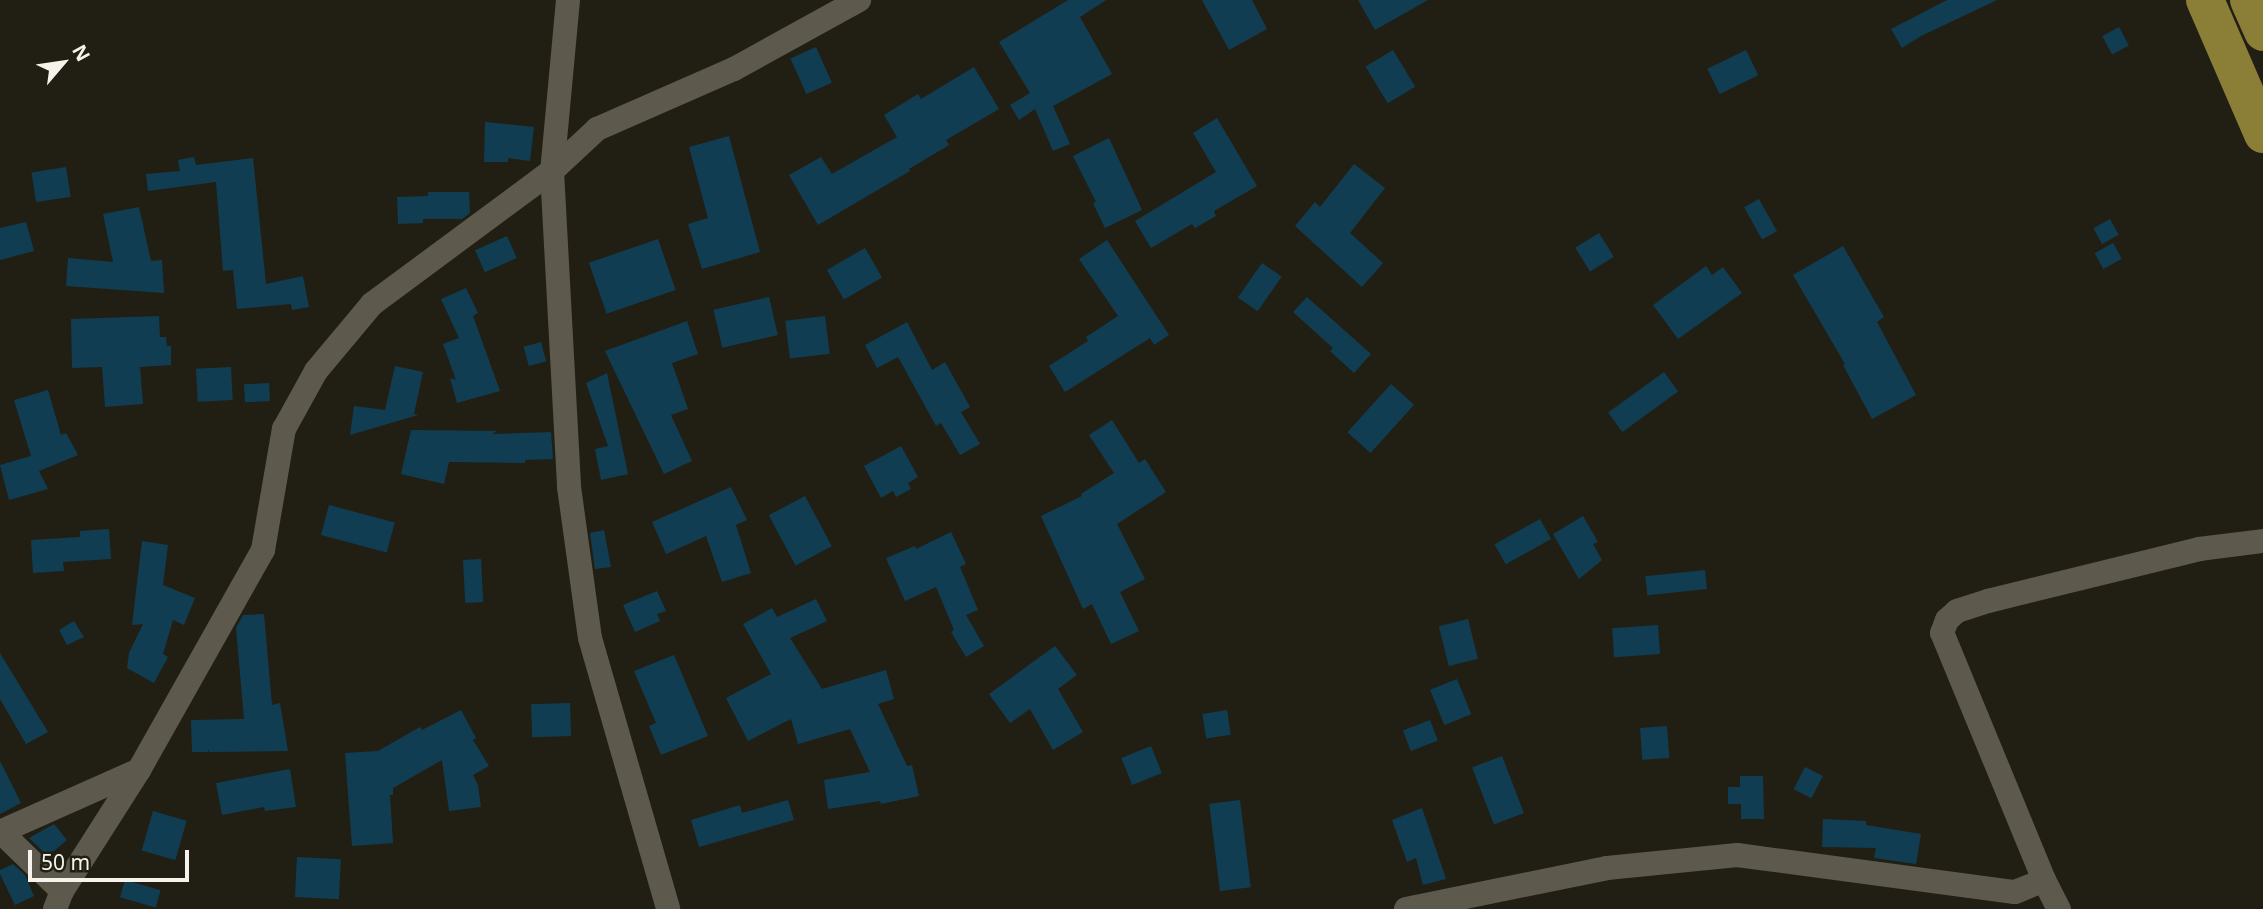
<!DOCTYPE html>
<html>
<head>
<meta charset="utf-8">
<style>
	body { margin:0 }
	#map { position:relative; width:2263px; height:909px; overflow:hidden; background:#211f13; font-family:"Noto Sans",sans-serif }
	div>[style] { position:absolute }
	.building>* { inset:0; background:#113d53; transform-origin:0 0 }
	.street>* { height:24px; margin:-12px; padding:0 12px; transform-origin:12px; border-radius:12px; background:#5d5a4d }
	.primary>* { height:38px; margin:-19px; padding:0 19px; transform-origin:19px; border-radius:19px; background:#8b7e37 }
	span { translate:-50% -50%; white-space:nowrap; text-align:center; line-height:1.15; -webkit-text-stroke:5px #211f13; paint-order:stroke }
	.north { position:absolute; left:28px; top:28px; width:70px; height:70px; -webkit-text-stroke:5px #211f13; paint-order:stroke; rotate:61deg; font-size:19px; font-weight:700; line-height:28px; text-align:center; color:#f5f3eb }
	.north::after { content:''; display:block; margin:auto; width:24px; height:32px; background:#f5f3eb; clip-path:polygon(50% 0,100% 100%,50% 72%,0 100%) }
	.scale { position:absolute; left:28px; top:850px; width:161px; height:32px; box-sizing:border-box; border:4px solid #f5f3eb; border-top:0; padding-left:9px; font-size:21px; line-height:24px; white-space:nowrap; color:#f5f3eb; -webkit-text-stroke:5px #211f13; paint-order:stroke }
</style>
</head>
<body>
<div id="map">
	<div class="building">
		<i style="clip-path:polygon(1068px 0,1106px 0,1080px 17px,1112px 74px,1053px 106px,1070px 144px,1053px 151px,1035px 109px,1019px 120px,1010px 105px,1030px 93px,999px 42px)"></i>
		<i style="clip-path:polygon(1202px 0,1252px 0,1267px 29px,1229px 50px)"></i>
		<i style="clip-path:polygon(1358px 0,1428px 0,1375px 30px)"></i>
		<i style="clip-path:polygon(1947px 0,1997px 0,1921px 36px,1902px 48px,1891px 29px)"></i>
		<i style="left:2119px;top:27px;width:21px;height:19px;rotate:62deg"></i>
		<i style="left:816px;top:47px;width:39px;height:28px;rotate:66deg"></i>
		<i style="left:1393px;top:50px;width:43px;height:32px;rotate:59deg"></i>
		<i style="left:1746px;top:50px;width:28px;height:43px;rotate:64deg"></i>
		<i style="clip-path:polygon(974px 67px,999px 109px,946px 140px,949px 145px,909px 169px,910px 171px,818px 225px,789px 175px,821px 157px,832px 174px,897px 137px,884px 115px,918px 94px,921px 99px)"></i>
		<i style="clip-path:polygon(1217px 118px,1257px 186px,1214px 211px,1216px 216px,1195px 228px,1192px 224px,1151px 248px,1135px 221px,1216px 172px,1193px 133px)"></i>
		<i style="clip-path:polygon(485px 122px,534px 127px,530px 161px,508px 158px,508px 162px,484px 162px)"></i>
		<i style="clip-path:polygon(729px 136px,760px 252px,702px 269px,688px 224px,708px 218px,689px 147px)"></i>
		<i style="clip-path:polygon(1109px 138px,1142px 210px,1105px 228px,1093px 203px,1096px 202px,1073px 156px)"></i>
		<i style="clip-path:polygon(194px 157px,196px 165px,253px 158px,266px 284px,303px 276px,309px 307px,292px 310px,291px 304px,237px 309px,233px 270px,223px 271px,216px 182px,148px 191px,146px 174px,180px 171px,178px 160px)"></i>
		<i style="clip-path:polygon(1354px 164px,1385px 188px,1350px 233px,1383px 263px,1362px 287px,1295px 226px,1315px 202px,1320px 207px)"></i>
		<i style="left:66px;top:167px;width:30px;height:35px;rotate:81deg"></i>
		<i style="clip-path:polygon(428px 192px,469px 192px,470px 213px,462px 219px,423px 219px,423px 223px,398px 224px,397px 197px,428px 196px)"></i>
		<i style="left:1759px;top:199px;width:37px;height:17px;rotate:61deg"></i>
		<i style="clip-path:polygon(139px 207px,151px 261px,162px 260px,164px 293px,66px 286px,68px 258px,113px 262px,103px 214px)"></i>
		<i style="left:2110px;top:219px;width:18px;height:19px;rotate:61deg"></i>
		<i style="clip-path:polygon(26px 222px,34px 251px,0 260px,0 228px)"></i>
		<i style="left:1599px;top:233px;width:28px;height:28px;rotate:58deg"></i>
		<i style="left:507px;top:236px;width:24px;height:35px;rotate:66deg"></i>
		<i style="left:658px;top:239px;width:54px;height:73px;rotate:71deg"></i>
		<i style="clip-path:polygon(1107px 240px,1169px 335px,1154px 345px,1150px 338px,1065px 392px,1049px 366px,1088px 341px,1086px 337px,1118px 316px,1079px 259px)"></i>
		<i style="left:2113px;top:243px;width:18px;height:21px;rotate:61deg"></i>
		<i style="clip-path:polygon(1843px 246px,1884px 317px,1877px 322px,1916px 395px,1872px 419px,1843px 365px,1845px 364px,1793px 275px)"></i>
		<i style="left:865px;top:248px;width:34px;height:44px;rotate:60deg"></i>
		<i style="left:1262px;top:263px;width:24px;height:42px;rotate:35deg"></i>
		<i style="clip-path:polygon(1706px 266px,1712px 275px,1723px 267px,1742px 293px,1678px 339px,1653px 305px)"></i>
		<i style="clip-path:polygon(466px 288px,478px 313px,473px 316px,500px 391px,457px 403px,450px 378px,456px 380px,443px 344px,459px 338px,441px 299px)"></i>
		<i style="left:769px;top:297px;width:39px;height:57px;rotate:77deg"></i>
		<i style="clip-path:polygon(1307px 297px,1371px 354px,1354px 373px,1330px 351px,1333px 348px,1293px 312px)"></i>
		<i style="clip-path:polygon(159px 316px,160px 337px,166px 337px,167px 346px,171px 346px,171px 365px,140px 367px,143px 404px,105px 407px,102px 367px,72px 368px,71px 319px)"></i>
		<i style="left:825px;top:316px;width:38px;height:40px;rotate:83deg"></i>
		<i style="clip-path:polygon(687px 321px,698px 354px,672px 363px,688px 409px,671px 415px,692px 461px,664px 474px,605px 351px)"></i>
		<i style="clip-path:polygon(907px 322px,932px 370px,945px 362px,970px 407px,961px 412px,980px 444px,960px 455px,941px 423px,936px 426px,898px 357px,877px 368px,865px 345px)"></i>
		<i style="left:541px;top:342px;width:20px;height:18px;rotate:75deg"></i>
		<i style="clip-path:polygon(395px 366px,423px 372px,414px 414px,418px 415px,350px 435px,354px 406px,385px 410px)"></i>
		<i style="left:231px;top:367px;width:33px;height:35px;rotate:87deg"></i>
		<i style="left:1664px;top:372px;width:24px;height:69px;rotate:54deg"></i>
		<i style="clip-path:polygon(607px 373px,628px 474px,601px 480px,595px 449px,608px 446px,586px 383px)"></i>
		<i style="left:269px;top:383px;width:18px;height:25px;rotate:87deg"></i>
		<i style="left:1391px;top:384px;width:31px;height:65px;rotate:42deg"></i>
		<i style="clip-path:polygon(48px 390px,61px 435px,66px 433px,78px 455px,39px 471px,48px 489px,9px 500px,0 465px,31px 456px,14px 400px)"></i>
		<i style="clip-path:polygon(1112px 420px,1139px 463px,1145px 459px,1166px 492px,1117px 524px,1145px 579px,1120px 592px,1139px 631px,1111px 644px,1092px 604px,1083px 609px,1041px 516px,1082px 496px,1081px 494px,1114px 473px,1089px 435px)"></i>
		<i style="clip-path:polygon(411px 430px,497px 431px,492px 434px,551px 432px,553px 459px,525px 460px,525px 463px,449px 462px,444px 484px,401px 474px)"></i>
		<i style="clip-path:polygon(901px 446px,918px 477px,908px 483px,911px 489px,896px 497px,893px 491px,881px 498px,864px 466px)"></i>
		<i style="clip-path:polygon(731px 487px,747px 520px,736px 525px,751px 573px,722px 582px,706px 536px,666px 554px,652px 522px)"></i>
		<i style="left:805px;top:496px;width:57px;height:41px;rotate:62deg"></i>
		<i style="left:329px;top:505px;width:68px;height:31px;rotate:15deg"></i>
		<i style="clip-path:polygon(1583px 516px,1598px 542px,1593px 544px,1602px 560px,1579px 579px,1553px 534px)"></i>
		<i style="left:1540px;top:519px;width:23px;height:52px;rotate:61deg"></i>
		<i style="clip-path:polygon(109px 529px,111px 559px,63px 562px,64px 571px,33px 573px,31px 540px,80px 537px,80px 531px)"></i>
		<i style="clip-path:polygon(604px 530px,611px 567px,595px 569px,590px 533px)"></i>
		<i style="clip-path:polygon(951px 532px,966px 564px,960px 567px,978px 610px,966px 615px,984px 646px,966px 657px,951px 632px,954px 630px,936px 587px,905px 601px,886px 558px,915px 546px,916px 549px)"></i>
		<i style="clip-path:polygon(142px 541px,168px 545px,163px 585px,195px 598px,184px 625px,173px 620px,163px 654px,168px 657px,154px 683px,127px 668px,129px 653px,143px 624px,132px 625px)"></i>
		<i style="left:481px;top:559px;width:43px;height:18px;rotate:87deg"></i>
		<i style="left:1705px;top:570px;width:19px;height:60px;rotate:84deg"></i>
		<i style="clip-path:polygon(657px 591px,666px 611px,657px 614px,660px 621px,635px 632px,623px 605px)"></i>
		<i style="clip-path:polygon(816px 599px,827px 621px,790px 638px,822px 689px,886px 670px,894px 699px,878px 704px,907px 766px,912px 765px,919px 796px,881px 804px,880px 801px,828px 809px,824px 780px,870px 772px,850px 729px,798px 744px,791px 719px,748px 741px,726px 698px,771px 674px,743px 624px,772px 608px,777px 617px)"></i>
		<i style="clip-path:polygon(264px 614px,272px 705px,280px 703px,288px 751px,209px 752px,209px 749px,208px 752px,192px 752px,191px 720px,244px 719px,236px 628px,243px 615px)"></i>
		<i style="left:1468px;top:619px;width:41px;height:30px;rotate:76deg"></i>
		<i style="clip-path:polygon(74px 621px,84px 637px,67px 645px,59px 630px)"></i>
		<i style="left:1658px;top:625px;width:29px;height:46px;rotate:86deg"></i>
		<i style="clip-path:polygon(1055px 646px,1077px 675px,1058px 689px,1083px 732px,1053px 750px,1030px 709px,1010px 723px,989px 694px)"></i>
		<i style="clip-path:polygon(0 653px,48px 732px,26px 744px,0 699px)"></i>
		<i style="clip-path:polygon(674px 655px,708px 736px,661px 755px,649px 726px,656px 723px,634px 671px)"></i>
		<i style="left:1457px;top:679px;width:38px;height:29px;rotate:68deg"></i>
		<i style="left:570px;top:703px;width:33px;height:39px;rotate:88deg"></i>
		<i style="clip-path:polygon(461px 710px,476px 738px,473px 740px,489px 766px,473px 775px,478px 785px,481px 807px,449px 811px,442px 760px,393px 788px,393px 795px,390px 795px,393px 843px,352px 846px,345px 753px,378px 751px,420px 727px,422px 730px)"></i>
		<i style="left:1227px;top:710px;width:25px;height:25px;rotate:81deg"></i>
		<i style="left:1430px;top:720px;width:22px;height:29px;rotate:69deg"></i>
		<i style="left:1667px;top:726px;width:32px;height:27px;rotate:86deg"></i>
		<i style="left:1151px;top:746px;width:29px;height:32px;rotate:68deg"></i>
		<i style="left:1502px;top:756px;width:61px;height:32px;rotate:69deg"></i>
		<i style="clip-path:polygon(0 761px,21px 803px,0 814px)"></i>
		<i style="left:1805px;top:767px;width:20px;height:25px;rotate:27deg"></i>
		<i style="clip-path:polygon(290px 769px,296px 807px,265px 811px,264px 807px,222px 815px,216px 783px)"></i>
		<i style="clip-path:polygon(1740px 776px,1763px 776px,1764px 819px,1741px 819px,1741px 804px,1728px 804px,1728px 787px,1740px 787px)"></i>
		<i style="clip-path:polygon(788px 800px,794px 820px,699px 847px,691px 820px,740px 805px,742px 813px)"></i>
		<i style="left:1240px;top:800px;width:88px;height:31px;rotate:83deg"></i>
		<i style="clip-path:polygon(1422px 808px,1446px 879px,1423px 885px,1416px 858px,1407px 862px,1392px 820px)"></i>
		<i style="left:153px;top:811px;width:35px;height:41px;rotate:16deg"></i>
		<i style="clip-path:polygon(1823px 819px,1866px 821px,1866px 825px,1921px 834px,1916px 864px,1874px 858px,1876px 848px,1822px 847px)"></i>
		<i style="clip-path:polygon(54px 824px,67px 840px,48px 856px,29px 838px)"></i>
		<i style="left:297px;top:857px;width:44px;height:40px;rotate:3deg"></i>
		<i style="clip-path:polygon(13px 864px,25px 875px,34px 896px,15px 905px,0 874px,0 870px)"></i>
		<i style="left:125px;top:880px;width:37px;height:18px;rotate:16deg"></i>
	</div>
	<div class="street">
		<i style="left:568px;top:0;width:172px;rotate:95.3deg"></i>
		<i style="left:552px;top:171px;width:316px;rotate:86.9deg"></i>
		<i style="left:569px;top:487px;width:152px;rotate:82.1deg"></i>
		<i style="left:590px;top:638px;width:282px;rotate:73.9deg"></i>
		<i style="left:0;top:832px;width:152px;rotate:-24deg"></i>
		<i style="left:139px;top:770px;width:253px;rotate:-60.6deg"></i>
		<i style="left:263px;top:550px;width:123px;rotate:-80.2deg"></i>
		<i style="left:284px;top:429px;width:66px;rotate:-61.1deg"></i>
		<i style="left:316px;top:371px;width:87px;rotate:-50.1deg"></i>
		<i style="left:372px;top:304px;width:224px;rotate:-36.5deg"></i>
		<i style="left:552px;top:171px;width:62px;rotate:-43deg"></i>
		<i style="left:597px;top:129px;width:150px;rotate:-23.7deg"></i>
		<i style="left:734px;top:69px;width:143px;rotate:-28.9deg"></i>
		<i style="left:1px;top:832px;width:85px;rotate:44deg"></i>
		<i style="left:2044px;top:880px;width:33px;rotate:63deg"></i>
		<i style="left:55px;top:909px;width:19px;rotate:-69deg"></i>
		<i style="left:62px;top:891px;width:143px;rotate:-57.5deg"></i>
		<i style="left:1406px;top:909px;width:205px;rotate:-11.5deg"></i>
		<i style="left:1607px;top:868px;width:131px;rotate:-5.7deg"></i>
		<i style="left:1737px;top:855px;width:280px;rotate:7.6deg"></i>
		<i style="left:2015px;top:892px;width:31px;rotate:-22deg"></i>
		<i style="left:2044px;top:880px;width:267px;rotate:-112.4deg"></i>
		<i style="left:1942px;top:633px;width:14px;rotate:-69deg"></i>
		<i style="left:1947px;top:620px;width:13px;rotate:-42deg"></i>
		<i style="left:1957px;top:611px;width:33px;rotate:-18deg"></i>
		<i style="left:1988px;top:601px;width:217px;rotate:-13.8deg"></i>
		<i style="left:2199px;top:549px;width:64px;rotate:-7.1deg"></i>
	</div>
	<div class="primary">
		<i style="left:2205px;top:0;width:146px;rotate:66.6deg"></i>
		<i style="left:2249px;top:0;width:35px;rotate:66deg"></i>
	</div>
	<div class="north">N</div>
	<div class="scale">50 m</div>
</div>
</body>
</html>
